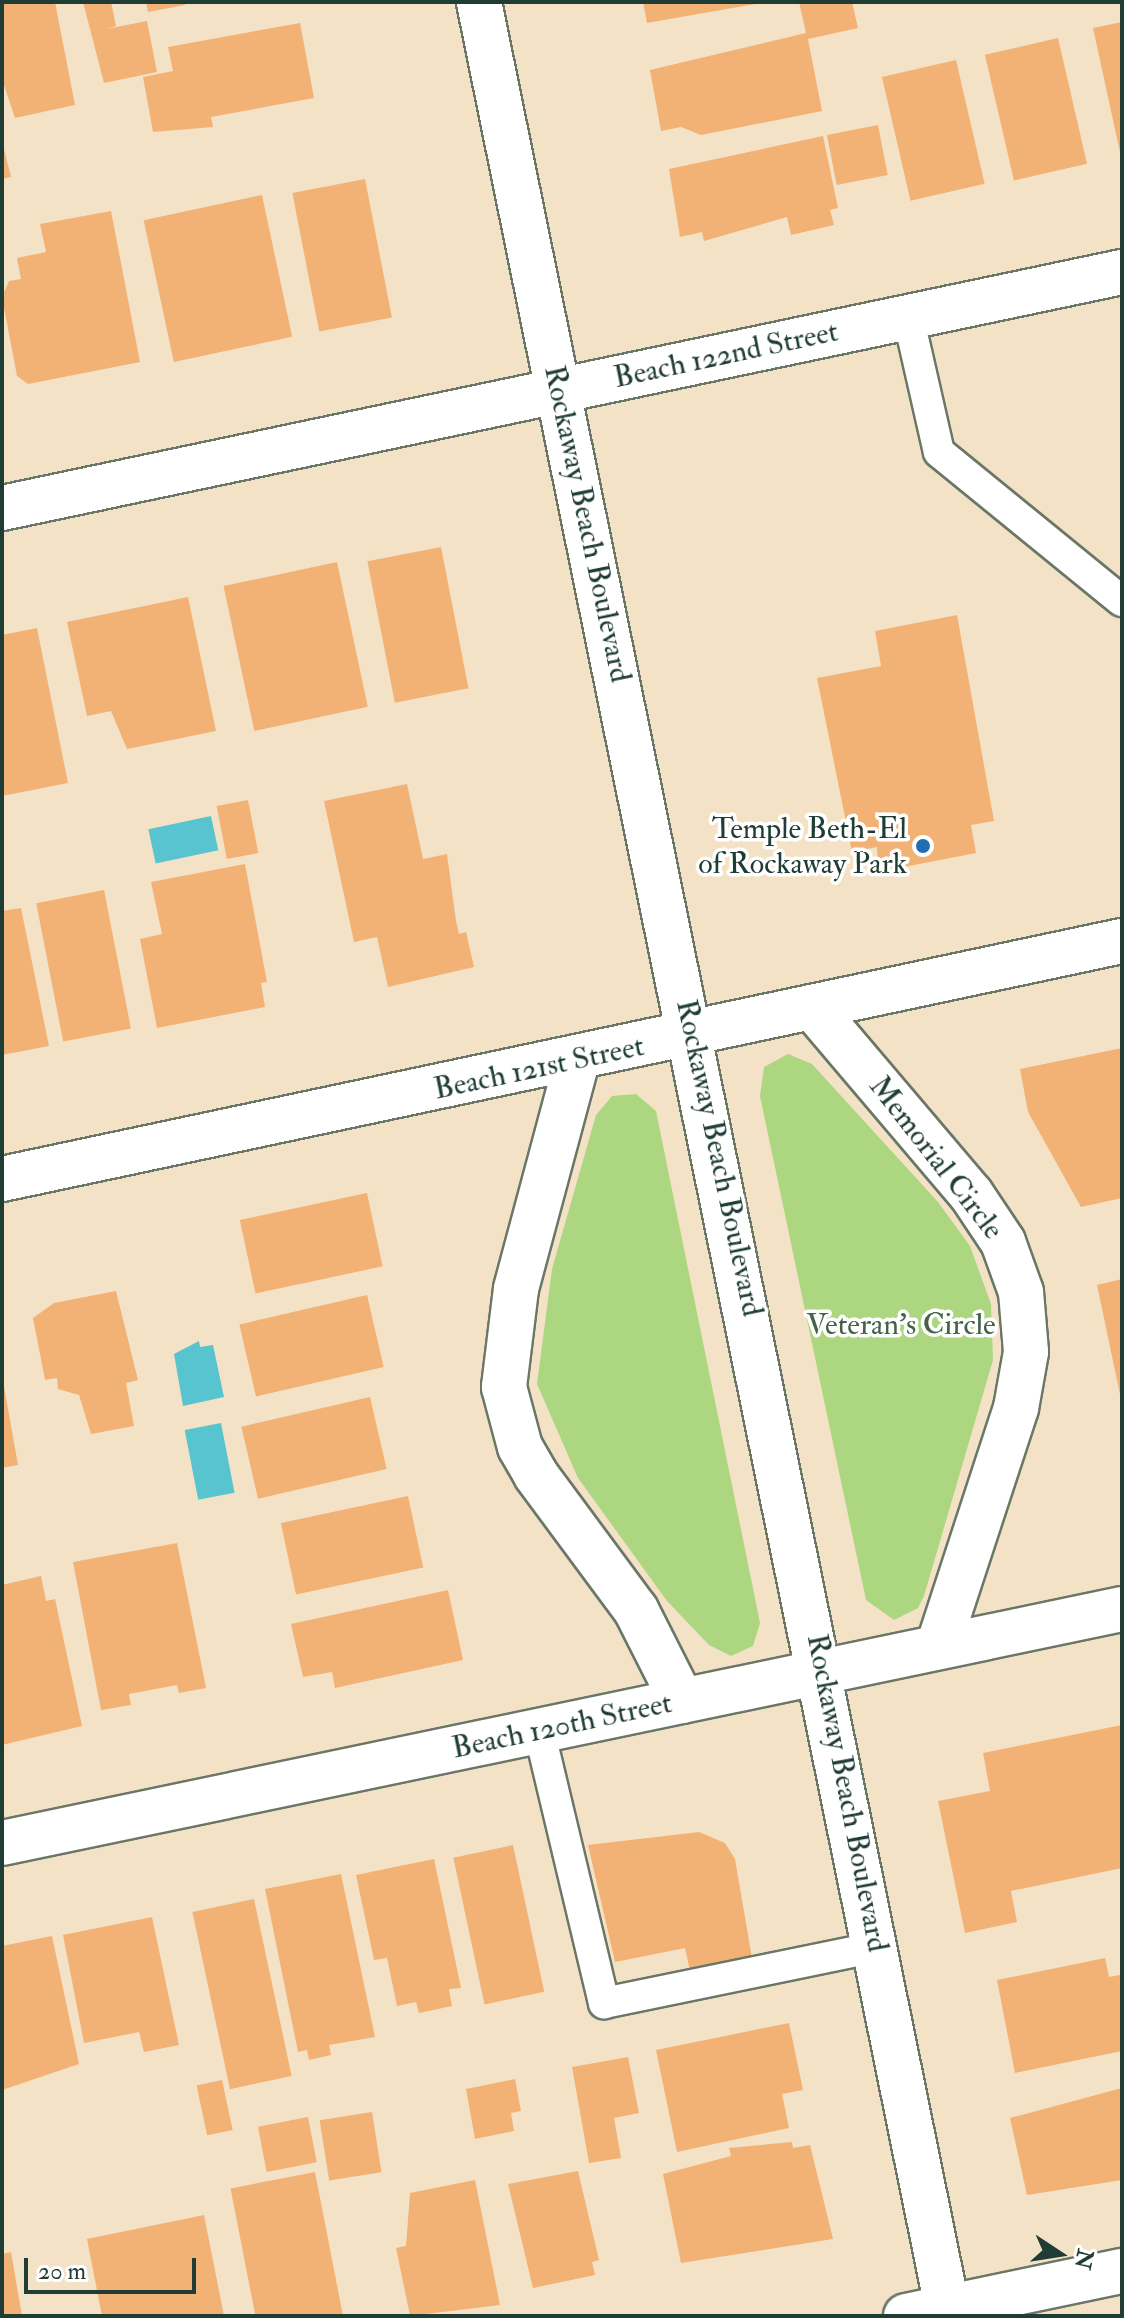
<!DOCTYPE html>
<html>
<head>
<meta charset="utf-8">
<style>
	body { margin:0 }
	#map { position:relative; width:1124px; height:2318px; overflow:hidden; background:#f4e2c7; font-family:"IM FELL Double Pica",serif }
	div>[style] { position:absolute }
	.green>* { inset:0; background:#add681 }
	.water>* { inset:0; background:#57c4cf; transform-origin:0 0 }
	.building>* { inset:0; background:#f2b275; transform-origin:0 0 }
	.roads { filter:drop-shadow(2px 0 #6a7767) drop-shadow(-2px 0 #6a7767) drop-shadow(0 2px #6a7767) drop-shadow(0 -2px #6a7767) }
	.service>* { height:30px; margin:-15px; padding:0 15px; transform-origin:15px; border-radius:15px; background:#fff }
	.minor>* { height:44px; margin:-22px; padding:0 22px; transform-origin:22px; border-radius:22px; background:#fff }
	.tertiary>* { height:44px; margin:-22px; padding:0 22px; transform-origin:22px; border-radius:22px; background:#fff }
	.dots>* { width:22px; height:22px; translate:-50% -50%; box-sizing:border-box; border:4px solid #fff; border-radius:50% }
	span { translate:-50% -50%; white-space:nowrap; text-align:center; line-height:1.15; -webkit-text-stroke:7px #fff; paint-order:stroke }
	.street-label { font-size:30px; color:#1f3d34 }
	.poi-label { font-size:30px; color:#1f3d34 }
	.right { translate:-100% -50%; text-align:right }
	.park-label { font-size:30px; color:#426347 }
	.frame { position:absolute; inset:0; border:4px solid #1f3d34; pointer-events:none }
	.north { position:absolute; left:1020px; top:2214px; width:80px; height:80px; -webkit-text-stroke:6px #fff; paint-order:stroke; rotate:102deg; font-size:22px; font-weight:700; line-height:32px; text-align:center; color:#1f3d34 }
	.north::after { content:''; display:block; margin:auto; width:28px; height:36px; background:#1f3d34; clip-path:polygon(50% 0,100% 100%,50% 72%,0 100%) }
	.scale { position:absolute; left:24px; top:2258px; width:172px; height:36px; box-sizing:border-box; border:4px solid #1f3d34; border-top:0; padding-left:10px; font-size:24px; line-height:28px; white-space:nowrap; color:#1f3d34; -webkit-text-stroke:6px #fff; paint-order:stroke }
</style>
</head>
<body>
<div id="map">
	<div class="green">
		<i style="clip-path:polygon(788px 1054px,812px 1064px,938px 1202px,970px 1246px,991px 1304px,993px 1360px,924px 1596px,918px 1608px,894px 1620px,866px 1600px,760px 1096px,764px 1067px)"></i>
		<i style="clip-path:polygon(636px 1094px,656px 1111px,760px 1623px,753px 1646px,731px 1656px,709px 1645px,667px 1601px,578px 1478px,537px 1384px,552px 1269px,596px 1115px,612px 1096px)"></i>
	</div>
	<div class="water">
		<i style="left:211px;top:816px;width:35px;height:64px;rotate:78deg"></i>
		<i style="clip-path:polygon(199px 1341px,200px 1347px,213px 1345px,224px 1397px,183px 1406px,174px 1354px)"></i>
		<i style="left:221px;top:1423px;width:71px;height:37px;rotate:79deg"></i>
	</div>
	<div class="building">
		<i style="clip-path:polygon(2px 2px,55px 2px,75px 105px,15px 118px,2px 79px)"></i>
		<i style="clip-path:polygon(83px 2px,111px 2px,116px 26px,106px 29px,147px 21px,157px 72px,104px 83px)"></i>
		<i style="clip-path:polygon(146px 2px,184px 2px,185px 5px,148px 12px)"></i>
		<i style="clip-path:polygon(643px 2px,761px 2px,761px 3px,647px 23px)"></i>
		<i style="clip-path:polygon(799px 2px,852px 2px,858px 28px,808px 39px,822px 111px,701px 135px,681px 127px,661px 131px,650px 70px,806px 33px)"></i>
		<i style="clip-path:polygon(1122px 22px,1122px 156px,1121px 157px,1093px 28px)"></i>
		<i style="clip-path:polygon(300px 23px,314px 98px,211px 117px,213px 127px,153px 132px,143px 77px,173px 71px,168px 47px)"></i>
		<i style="left:1058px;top:38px;width:129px;height:75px;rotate:77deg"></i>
		<i style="left:956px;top:60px;width:127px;height:76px;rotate:77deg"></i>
		<i style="left:878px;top:125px;width:51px;height:52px;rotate:79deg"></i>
		<i style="clip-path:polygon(823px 136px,838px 208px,830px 210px,834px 225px,791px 235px,787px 217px,704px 241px,702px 232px,680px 237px,669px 169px)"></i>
		<i style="clip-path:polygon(2px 141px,11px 177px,2px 179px)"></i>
		<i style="left:365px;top:179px;width:141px;height:74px;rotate:79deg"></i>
		<i style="left:262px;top:195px;width:145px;height:121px;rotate:78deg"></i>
		<i style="clip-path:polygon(111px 211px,140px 362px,28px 384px,17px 376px,2px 297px,9px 281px,21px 279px,17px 258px,46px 252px,40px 224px)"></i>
		<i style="left:441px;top:547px;width:144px;height:75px;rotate:79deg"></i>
		<i style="left:337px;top:562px;width:148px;height:116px;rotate:78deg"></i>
		<i style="clip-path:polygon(188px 597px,216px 731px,127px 749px,111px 711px,87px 716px,67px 622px)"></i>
		<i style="clip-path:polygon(957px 615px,994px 821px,971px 825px,976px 853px,878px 872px,877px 847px,852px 852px,817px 678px,881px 666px,875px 631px)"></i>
		<i style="clip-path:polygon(37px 628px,68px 783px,2px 796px,2px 635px)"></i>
		<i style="clip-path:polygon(407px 784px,423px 859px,447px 854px,456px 921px,459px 934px,466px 932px,474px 967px,388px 987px,377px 937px,354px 942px,324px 801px)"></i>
		<i style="left:248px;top:800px;width:54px;height:32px;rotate:79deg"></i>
		<i style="clip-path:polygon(245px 864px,267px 982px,261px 983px,265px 1007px,157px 1028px,140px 939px,162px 934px,151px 882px)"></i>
		<i style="left:104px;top:890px;width:141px;height:69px;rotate:79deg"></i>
		<i style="clip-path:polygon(21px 908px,49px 1046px,2px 1055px,2px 911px)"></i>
		<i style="clip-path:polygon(1122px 1048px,1122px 1198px,1081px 1207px,1028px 1112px,1020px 1069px)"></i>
		<i style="left:367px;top:1193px;width:75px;height:130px;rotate:78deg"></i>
		<i style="clip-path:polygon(1122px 1279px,1122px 1399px,1121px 1399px,1097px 1285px)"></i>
		<i style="clip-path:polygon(116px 1291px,138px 1380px,126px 1383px,134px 1426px,91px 1434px,79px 1395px,58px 1389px,57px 1378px,45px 1380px,33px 1318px,54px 1303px)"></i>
		<i style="left:367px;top:1295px;width:74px;height:131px;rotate:77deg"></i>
		<i style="clip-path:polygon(2px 1375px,18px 1465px,2px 1468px)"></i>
		<i style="left:370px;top:1397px;width:74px;height:132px;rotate:77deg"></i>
		<i style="left:408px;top:1496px;width:73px;height:130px;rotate:78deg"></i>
		<i style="clip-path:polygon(177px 1543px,206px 1688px,179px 1693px,177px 1685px,129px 1694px,131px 1705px,101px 1710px,73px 1562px)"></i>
		<i style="clip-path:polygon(41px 1576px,46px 1601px,55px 1599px,82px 1726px,2px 1745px,2px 1585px)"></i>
		<i style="clip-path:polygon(448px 1590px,463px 1660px,335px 1688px,332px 1672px,303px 1677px,291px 1624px)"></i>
		<i style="clip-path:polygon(1122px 1725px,1122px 1868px,1011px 1891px,1017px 1922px,965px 1933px,938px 1801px,990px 1791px,983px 1753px)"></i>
		<i style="clip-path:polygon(699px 1832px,725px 1843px,735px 1859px,752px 1958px,690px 1971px,685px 1948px,615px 1962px,588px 1845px)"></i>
		<i style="left:513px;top:1845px;width:150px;height:61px;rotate:78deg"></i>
		<i style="clip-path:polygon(434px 1859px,461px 1988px,449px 1989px,452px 2006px,419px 2013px,416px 2002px,397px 2006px,387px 1958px,374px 1960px,356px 1875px)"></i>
		<i style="clip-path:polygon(341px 1874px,375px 2037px,329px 2045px,331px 2055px,309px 2060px,307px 2050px,298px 2052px,265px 1889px)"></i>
		<i style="left:254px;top:1899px;width:181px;height:63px;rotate:78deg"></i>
		<i style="clip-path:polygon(152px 1917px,179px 2045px,144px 2052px,139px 2032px,84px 2043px,63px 1935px)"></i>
		<i style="clip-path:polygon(52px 1936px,79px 2064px,2px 2090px,2px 1946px)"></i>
		<i style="clip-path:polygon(1105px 1958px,1109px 1977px,1120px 1975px,1122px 1983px,1122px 2051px,1015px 2073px,997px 1980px)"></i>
		<i style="clip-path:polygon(789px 2023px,803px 2090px,782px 2094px,789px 2128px,677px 2152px,656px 2050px)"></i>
		<i style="clip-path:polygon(628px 2057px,639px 2113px,614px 2118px,621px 2158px,589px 2163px,572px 2067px)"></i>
		<i style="clip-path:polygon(515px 2079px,521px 2111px,511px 2113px,514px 2131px,475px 2139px,466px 2089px)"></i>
		<i style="left:222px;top:2080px;width:51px;height:26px;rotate:78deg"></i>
		<i style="clip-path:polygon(1122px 2088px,1122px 2180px,1027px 2195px,1010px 2118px)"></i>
		<i style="left:372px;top:2112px;width:61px;height:53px;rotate:81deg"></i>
		<i style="left:308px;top:2117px;width:46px;height:51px;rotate:79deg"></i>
		<i style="clip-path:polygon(792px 2142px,793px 2148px,810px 2145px,833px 2239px,681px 2263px,663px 2174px,731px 2156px,729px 2148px)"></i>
		<i style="clip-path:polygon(578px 2171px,599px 2260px,592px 2262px,595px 2275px,533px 2288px,508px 2184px)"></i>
		<i style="left:315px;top:2172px;width:147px;height:86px;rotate:79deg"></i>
		<i style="clip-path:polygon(475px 2180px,500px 2305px,410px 2316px,396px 2248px,406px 2246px,410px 2193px)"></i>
		<i style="clip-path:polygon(204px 2215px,224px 2316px,102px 2316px,87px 2239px)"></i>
		<i style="clip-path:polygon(11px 2252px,22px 2316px,2px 2316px,2px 2254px)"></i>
	</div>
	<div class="roads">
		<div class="service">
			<i style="left:908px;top:316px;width:139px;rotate:77.2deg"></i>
			<i style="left:939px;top:452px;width:236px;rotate:39.2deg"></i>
			<i style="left:539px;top:1730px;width:281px;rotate:76.6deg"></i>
			<i style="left:604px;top:2003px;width:279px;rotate:-11.6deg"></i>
		</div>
		<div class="minor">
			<i style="left:2px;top:508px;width:1145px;rotate:-11.9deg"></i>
			<i style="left:813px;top:1008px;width:244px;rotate:49.7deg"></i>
			<i style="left:971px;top:1194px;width:58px;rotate:56.3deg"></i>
			<i style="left:1003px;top:1242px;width:53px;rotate:70.2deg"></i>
			<i style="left:1021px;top:1292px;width:60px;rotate:85.2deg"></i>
			<i style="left:1026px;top:1352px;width:57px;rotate:100.1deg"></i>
			<i style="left:1016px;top:1408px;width:251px;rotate:108.1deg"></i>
			<i style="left:577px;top:1061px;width:236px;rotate:105deg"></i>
			<i style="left:516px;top:1289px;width:99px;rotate:97deg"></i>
			<i style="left:504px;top:1387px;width:62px;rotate:75.1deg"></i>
			<i style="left:520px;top:1447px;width:32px;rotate:60deg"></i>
			<i style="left:536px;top:1475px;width:168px;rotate:53.5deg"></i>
			<i style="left:636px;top:1610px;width:102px;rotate:63.2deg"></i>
			<i style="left:2px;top:1179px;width:1145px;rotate:-12deg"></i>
			<i style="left:2px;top:1843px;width:1144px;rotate:-11.8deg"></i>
			<i style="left:906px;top:2316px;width:221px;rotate:-11.8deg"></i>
		</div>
		<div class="tertiary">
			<i style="left:479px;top:2px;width:2361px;rotate:78.52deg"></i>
		</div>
	</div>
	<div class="dots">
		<i style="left:923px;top:846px;background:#1f6fb2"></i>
	</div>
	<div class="street-label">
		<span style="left:726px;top:355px;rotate:-12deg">Beach 122nd Street</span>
		<span style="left:587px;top:524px;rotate:78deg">Rockaway Beach Boulevard</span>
		<span style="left:539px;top:1068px;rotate:-12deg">Beach 121st Street</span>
		<span style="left:719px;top:1158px;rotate:78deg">Rockaway Beach Boulevard</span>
		<span style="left:936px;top:1158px;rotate:52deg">Memorial Circle</span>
		<span style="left:562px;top:1726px;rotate:-12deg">Beach 120th Street</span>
		<span style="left:847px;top:1793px;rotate:79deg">Rockaway Beach Boulevard</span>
	</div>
	<div class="poi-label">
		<span class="right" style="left:907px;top:846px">Temple Beth-El<br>of Rockaway Park</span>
	</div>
	<div class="park-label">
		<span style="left:901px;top:1325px">Veteran's Circle</span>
	</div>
	<div class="frame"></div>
	<div class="north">N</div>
	<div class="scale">20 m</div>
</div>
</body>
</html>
